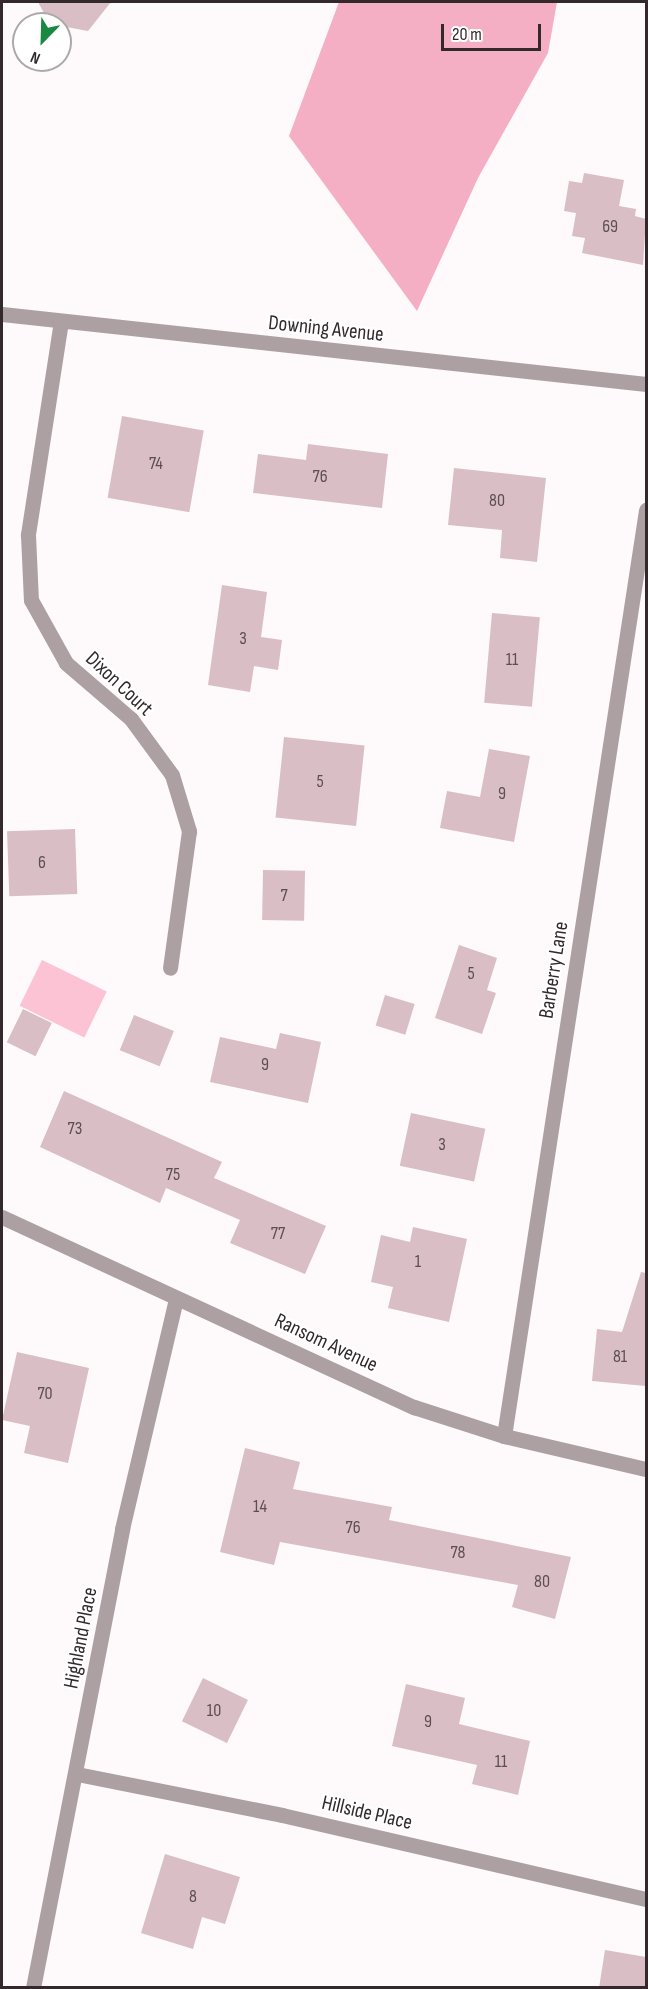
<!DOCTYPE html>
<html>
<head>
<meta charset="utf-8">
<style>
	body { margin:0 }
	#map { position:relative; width:648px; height:1989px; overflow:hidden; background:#fef9fa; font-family:"Sofia Sans Condensed",sans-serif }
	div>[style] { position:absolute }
	.green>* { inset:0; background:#fcc3d4; transform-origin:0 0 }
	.forest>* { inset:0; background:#f5afc4 }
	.building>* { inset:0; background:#d9bec5; transform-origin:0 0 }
	.minor>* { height:15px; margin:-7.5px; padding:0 7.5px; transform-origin:7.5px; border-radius:7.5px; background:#aca0a3 }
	span { translate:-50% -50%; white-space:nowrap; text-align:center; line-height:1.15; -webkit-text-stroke:5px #fff; paint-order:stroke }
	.number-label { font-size:18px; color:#5c4e52 }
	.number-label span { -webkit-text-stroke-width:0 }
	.street-label { font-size:21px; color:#33292c }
	.frame { position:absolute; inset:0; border:3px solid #33292c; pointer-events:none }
	.north { position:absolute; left:12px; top:12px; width:60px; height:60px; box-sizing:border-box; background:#fff; border:2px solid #ada9ab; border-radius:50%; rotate:203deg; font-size:16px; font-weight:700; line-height:24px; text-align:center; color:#33292c }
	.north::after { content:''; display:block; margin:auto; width:21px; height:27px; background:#198840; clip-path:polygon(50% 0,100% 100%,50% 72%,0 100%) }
	.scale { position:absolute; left:441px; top:24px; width:100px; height:27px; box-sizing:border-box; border:3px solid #33292c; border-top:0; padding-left:8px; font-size:18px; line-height:21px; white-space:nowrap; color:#33292c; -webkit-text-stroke:4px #fff; paint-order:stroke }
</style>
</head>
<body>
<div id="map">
	<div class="green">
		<i style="left:42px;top:960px;width:72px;height:51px;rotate:26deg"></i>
	</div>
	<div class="forest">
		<i style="clip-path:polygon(339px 2px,557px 2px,548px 53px,478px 178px,417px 311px,289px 136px)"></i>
	</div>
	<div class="building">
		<i style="clip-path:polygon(38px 2px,111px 2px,88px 31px,50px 24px)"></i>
		<i style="clip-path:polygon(584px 173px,624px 180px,619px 206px,636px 209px,635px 216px,646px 219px,643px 265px,582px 253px,585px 238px,572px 236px,576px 213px,564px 211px,569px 181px,582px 183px)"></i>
		<i style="left:122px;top:416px;width:83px;height:83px;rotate:10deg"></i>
		<i style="clip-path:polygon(308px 444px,388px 454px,382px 508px,253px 493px,258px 454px,306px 460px)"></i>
		<i style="clip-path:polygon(454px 468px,546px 478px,537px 562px,500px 558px,502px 530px,448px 525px)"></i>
		<i style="clip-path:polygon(222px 585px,267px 592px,261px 637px,282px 640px,278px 670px,254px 666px,250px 692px,208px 685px)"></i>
		<i style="left:492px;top:613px;width:48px;height:90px;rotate:5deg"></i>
		<i style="left:284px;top:737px;width:81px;height:81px;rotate:6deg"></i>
		<i style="clip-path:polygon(489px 749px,530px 756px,514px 842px,440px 828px,447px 791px,480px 797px)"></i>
		<i style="left:75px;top:829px;width:65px;height:68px;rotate:88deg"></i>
		<i style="left:263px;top:870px;width:42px;height:50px;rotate:1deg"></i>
		<i style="clip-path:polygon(459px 945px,497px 958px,487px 990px,496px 993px,482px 1034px,435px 1018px)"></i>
		<i style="left:385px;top:995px;width:31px;height:32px;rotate:17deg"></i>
		<i style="left:23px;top:1009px;width:32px;height:37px;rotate:26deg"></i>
		<i style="left:134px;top:1015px;width:43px;height:38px;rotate:22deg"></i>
		<i style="clip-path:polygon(280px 1033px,321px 1042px,308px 1103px,210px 1082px,220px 1037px,276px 1049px)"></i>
		<i style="clip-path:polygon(64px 1091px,222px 1162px,214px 1178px,326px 1226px,305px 1274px,230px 1243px,240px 1220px,166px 1188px,160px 1203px,40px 1147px)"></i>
		<i style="left:411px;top:1113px;width:76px;height:54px;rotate:12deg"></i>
		<i style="clip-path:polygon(413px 1227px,467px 1239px,449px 1322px,388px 1308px,393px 1287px,371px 1282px,381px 1235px,410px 1242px)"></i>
		<i style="clip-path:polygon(641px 1272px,646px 1273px,646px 1386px,592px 1381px,597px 1329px,622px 1332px)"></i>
		<i style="clip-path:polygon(17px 1352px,89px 1368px,68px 1463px,24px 1453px,30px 1426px,2px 1420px)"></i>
		<i style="clip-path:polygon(245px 1448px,300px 1462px,293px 1489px,392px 1507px,389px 1520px,571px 1557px,555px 1619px,512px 1607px,518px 1585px,280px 1542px,274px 1565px,220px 1552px)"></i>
		<i style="left:203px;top:1678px;width:50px;height:48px;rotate:26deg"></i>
		<i style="clip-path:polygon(406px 1684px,465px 1698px,459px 1724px,530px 1741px,518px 1795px,472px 1784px,477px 1765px,392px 1746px)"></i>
		<i style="clip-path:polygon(165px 1854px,240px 1877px,225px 1924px,202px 1917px,193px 1949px,141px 1933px)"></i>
		<i style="clip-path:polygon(605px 1950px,646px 1957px,646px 1988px,599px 1988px)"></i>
	</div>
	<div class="minor">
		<i style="left:2px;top:314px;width:648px;rotate:6.2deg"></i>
		<i style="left:61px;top:321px;width:217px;rotate:98.8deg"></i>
		<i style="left:28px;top:535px;width:65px;rotate:87.4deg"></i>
		<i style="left:31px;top:600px;width:72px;rotate:60.9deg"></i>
		<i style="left:66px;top:663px;width:86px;rotate:40.7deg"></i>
		<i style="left:131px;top:719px;width:69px;rotate:53.8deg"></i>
		<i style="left:172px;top:775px;width:59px;rotate:73.1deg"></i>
		<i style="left:189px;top:831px;width:138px;rotate:97.9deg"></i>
		<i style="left:2px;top:1217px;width:454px;rotate:24.8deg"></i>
		<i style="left:414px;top:1407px;width:95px;rotate:17.9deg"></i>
		<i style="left:504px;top:1436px;width:146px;rotate:13.1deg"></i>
		<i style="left:504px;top:1436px;width:937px;rotate:-81.28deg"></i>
		<i style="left:77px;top:1774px;width:209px;rotate:11.3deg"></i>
		<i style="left:282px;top:1815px;width:374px;rotate:13deg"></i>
		<i style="left:33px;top:1988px;width:468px;rotate:-79deg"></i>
		<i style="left:122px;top:1529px;width:237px;rotate:-76.8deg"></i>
	</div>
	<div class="number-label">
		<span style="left:610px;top:227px">69</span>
		<span style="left:156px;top:464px">74</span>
		<span style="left:320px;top:477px">76</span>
		<span style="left:497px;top:501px">80</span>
		<span style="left:243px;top:639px">3</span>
		<span style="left:512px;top:660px">11</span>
		<span style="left:320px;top:782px">5</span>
		<span style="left:502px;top:794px">9</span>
		<span style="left:42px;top:863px">6</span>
		<span style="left:284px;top:896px">7</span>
		<span style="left:471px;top:974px">5</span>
		<span style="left:265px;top:1065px">9</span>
		<span style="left:75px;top:1129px">73</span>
		<span style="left:442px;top:1145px">3</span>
		<span style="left:173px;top:1175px">75</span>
		<span style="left:278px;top:1234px">77</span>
		<span style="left:418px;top:1262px">1</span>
		<span style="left:620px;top:1357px">81</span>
		<span style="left:45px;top:1394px">70</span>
		<span style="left:260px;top:1507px">14</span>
		<span style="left:353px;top:1528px">76</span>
		<span style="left:458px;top:1553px">78</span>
		<span style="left:542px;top:1582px">80</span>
		<span style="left:214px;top:1711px">10</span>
		<span style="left:428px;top:1722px">9</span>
		<span style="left:501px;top:1762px">11</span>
		<span style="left:193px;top:1897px">8</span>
	</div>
	<div class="street-label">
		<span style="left:326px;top:329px;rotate:6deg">Downing Avenue</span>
		<span style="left:119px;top:684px;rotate:43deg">Dixon Court</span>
		<span style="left:554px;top:970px;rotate:-81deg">Barberry Lane</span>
		<span style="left:326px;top:1343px;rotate:25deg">Ransom Avenue</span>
		<span style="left:81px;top:1638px;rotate:-79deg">Highland Place</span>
		<span style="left:367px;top:1813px;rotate:13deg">Hillside Place</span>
	</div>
	<div class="frame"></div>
	<div class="north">N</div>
	<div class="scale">20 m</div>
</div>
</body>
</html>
